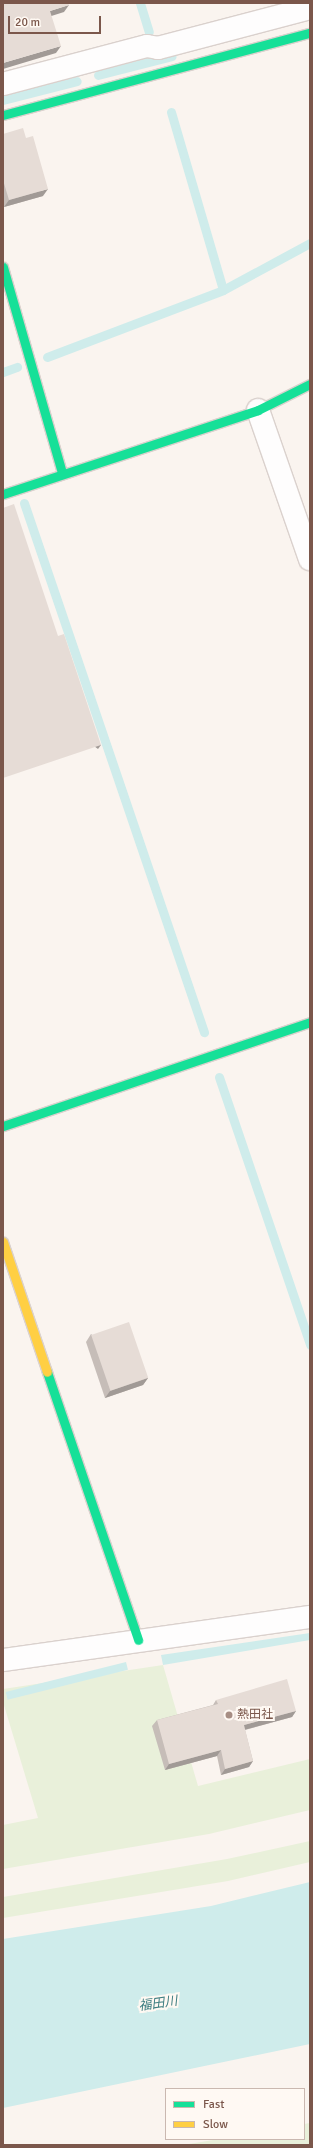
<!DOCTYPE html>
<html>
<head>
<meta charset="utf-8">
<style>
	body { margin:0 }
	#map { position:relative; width:313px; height:2148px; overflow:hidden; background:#faf4ef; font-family:Signika,"Noto Sans JP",sans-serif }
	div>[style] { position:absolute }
	.green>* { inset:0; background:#e9f0da }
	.water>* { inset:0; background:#cfeceb; transform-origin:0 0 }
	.stream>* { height:9px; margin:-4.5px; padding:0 4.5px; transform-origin:4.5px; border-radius:4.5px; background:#cfeceb }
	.roads { filter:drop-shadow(1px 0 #dad1cd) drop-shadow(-1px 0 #dad1cd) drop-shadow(0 1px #dad1cd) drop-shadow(0 -1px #dad1cd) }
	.street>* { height:22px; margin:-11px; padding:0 11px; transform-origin:11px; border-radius:11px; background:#fefdfd }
	.fast>* { height:9px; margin:-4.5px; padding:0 4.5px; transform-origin:4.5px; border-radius:4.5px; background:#16e098 }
	.slow>* { height:9px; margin:-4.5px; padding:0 4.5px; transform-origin:4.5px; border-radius:4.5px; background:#ffcf43 }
	.wall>* { inset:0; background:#c6bdb8 }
	.shaded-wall>* { inset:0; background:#a19a96; transform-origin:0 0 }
	.building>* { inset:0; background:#e6dcd6; transform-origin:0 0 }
	.dots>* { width:11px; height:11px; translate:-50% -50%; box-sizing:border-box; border:2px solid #fff9f3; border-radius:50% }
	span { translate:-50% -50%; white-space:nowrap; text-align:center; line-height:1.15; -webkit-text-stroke:4px #fff9f3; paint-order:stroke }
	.poi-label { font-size:12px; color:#7b574b }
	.left { translate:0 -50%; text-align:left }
	.water-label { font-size:13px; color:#3d7d80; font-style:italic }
	.frame { position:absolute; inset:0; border:4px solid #7b574b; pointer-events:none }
	.legend { position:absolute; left:165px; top:2088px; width:140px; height:52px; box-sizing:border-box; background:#fff9f3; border:1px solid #cab8b0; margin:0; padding:5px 7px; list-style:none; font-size:12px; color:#7b574b }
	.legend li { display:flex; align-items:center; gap:8px; height:20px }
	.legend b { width:20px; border:1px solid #cab8b0 }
	.scale { position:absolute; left:8px; top:16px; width:93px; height:18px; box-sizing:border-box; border:2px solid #7b574b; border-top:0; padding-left:5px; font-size:12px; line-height:14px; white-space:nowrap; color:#7b574b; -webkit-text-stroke:3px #fff9f3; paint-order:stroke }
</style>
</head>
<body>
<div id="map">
	<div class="green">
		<i style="clip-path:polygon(163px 1665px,198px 1786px,310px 1759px,310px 1810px,209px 1834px,3px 1869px,3px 1825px,38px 1818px,3px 1702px,3px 1689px)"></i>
		<i style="clip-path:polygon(310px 1841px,310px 1862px,228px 1881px,3px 1918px,3px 1897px,227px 1859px)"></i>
		<i style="clip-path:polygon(310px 2123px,310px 2145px,183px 2145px,219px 2139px,304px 2139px,304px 2124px)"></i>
	</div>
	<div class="water">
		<i style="clip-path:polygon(310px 1633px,310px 1640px,163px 1665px,161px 1655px)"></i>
		<i style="left:126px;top:1662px;width:8px;height:124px;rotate:76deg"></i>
		<i style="clip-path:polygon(310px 1882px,310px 2044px,3px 2108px,3px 1939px,211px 1906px)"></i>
	</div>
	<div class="stream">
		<i style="left:140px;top:3px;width:30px;rotate:73deg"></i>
		<i style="left:98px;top:75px;width:76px;rotate:-14.4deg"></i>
		<i style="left:3px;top:100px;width:76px;rotate:-14.4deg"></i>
		<i style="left:171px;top:112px;width:185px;rotate:73.7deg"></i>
		<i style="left:47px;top:357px;width:188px;rotate:-20.8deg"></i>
		<i style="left:223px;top:290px;width:99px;rotate:-28.4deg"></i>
		<i style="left:3px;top:372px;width:15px;rotate:-20deg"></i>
		<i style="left:24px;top:503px;width:559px;rotate:71.21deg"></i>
		<i style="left:219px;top:1077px;width:283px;rotate:71.2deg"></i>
	</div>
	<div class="roads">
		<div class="street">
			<i style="left:3px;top:84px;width:149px;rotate:-14.8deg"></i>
			<i style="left:147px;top:46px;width:11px;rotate:10deg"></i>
			<i style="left:158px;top:48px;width:157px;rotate:-14.7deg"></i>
			<i style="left:258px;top:410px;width:158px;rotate:70.8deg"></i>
			<i style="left:3px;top:1660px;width:310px;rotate:-8deg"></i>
		</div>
		<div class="fast">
			<i style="left:3px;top:115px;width:318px;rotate:-15deg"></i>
			<i style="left:3px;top:267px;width:214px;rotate:74deg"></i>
			<i style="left:3px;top:494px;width:268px;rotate:-18.2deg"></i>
			<i style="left:258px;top:410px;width:58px;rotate:-26.6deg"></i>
			<i style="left:3px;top:1126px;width:324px;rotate:-18.7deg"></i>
			<i style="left:47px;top:1372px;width:283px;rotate:71.2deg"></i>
		</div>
		<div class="slow">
			<i style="left:3px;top:1242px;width:137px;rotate:71.3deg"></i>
		</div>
	</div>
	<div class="wall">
		<i style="clip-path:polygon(3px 134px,43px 196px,4px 207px,3px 205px)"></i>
		<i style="clip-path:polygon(91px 1334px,148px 1378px,143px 1385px,105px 1398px,86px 1342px)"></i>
		<i style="clip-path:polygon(216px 1700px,296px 1711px,292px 1717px,245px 1730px,253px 1761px,249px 1767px,221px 1775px,217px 1756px,165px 1770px,152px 1726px,157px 1720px,213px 1705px)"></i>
	</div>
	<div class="shaded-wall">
		<i style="clip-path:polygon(69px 5px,64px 12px,45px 18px,50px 11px)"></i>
		<i style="clip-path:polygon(61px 46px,56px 53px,3px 69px,3px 63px)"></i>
		<i style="clip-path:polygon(48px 189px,43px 196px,4px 207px,9px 200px)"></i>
		<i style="left:101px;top:745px;width:5px;height:103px;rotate:127deg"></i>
		<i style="clip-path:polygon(148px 1378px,143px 1385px,105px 1398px,110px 1391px)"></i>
		<i style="clip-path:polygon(296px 1711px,292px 1717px,240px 1731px,244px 1725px)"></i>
		<i style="clip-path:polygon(221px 1750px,217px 1756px,165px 1770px,169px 1764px)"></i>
		<i style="clip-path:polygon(253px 1761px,249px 1767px,221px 1775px,225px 1769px)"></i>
	</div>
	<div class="building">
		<i style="clip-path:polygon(3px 3px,68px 3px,69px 5px,50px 11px,61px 46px,3px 63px)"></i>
		<i style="clip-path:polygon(23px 128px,26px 138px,33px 136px,48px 189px,9px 200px,3px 180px,3px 134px)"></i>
		<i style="clip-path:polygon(14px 504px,58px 636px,64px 634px,101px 745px,3px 778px,3px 508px)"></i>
		<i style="left:129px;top:1322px;width:59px;height:40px;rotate:71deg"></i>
		<i style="clip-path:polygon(287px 1679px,296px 1711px,244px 1725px,253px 1761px,225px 1769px,221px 1750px,169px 1764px,157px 1720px,218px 1704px,216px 1700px)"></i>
	</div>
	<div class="dots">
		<i style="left:229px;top:1715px;background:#a78e84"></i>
	</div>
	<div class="poi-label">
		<span class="left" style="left:237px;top:1715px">熱田社</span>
	</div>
	<div class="water-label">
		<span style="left:158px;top:2004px;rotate:-8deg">福田川</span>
	</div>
	<div class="frame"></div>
	<ul class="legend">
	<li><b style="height:5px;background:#16e098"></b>Fast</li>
	<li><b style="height:5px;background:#ffcf43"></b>Slow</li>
	</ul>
	<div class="scale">20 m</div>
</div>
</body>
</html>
